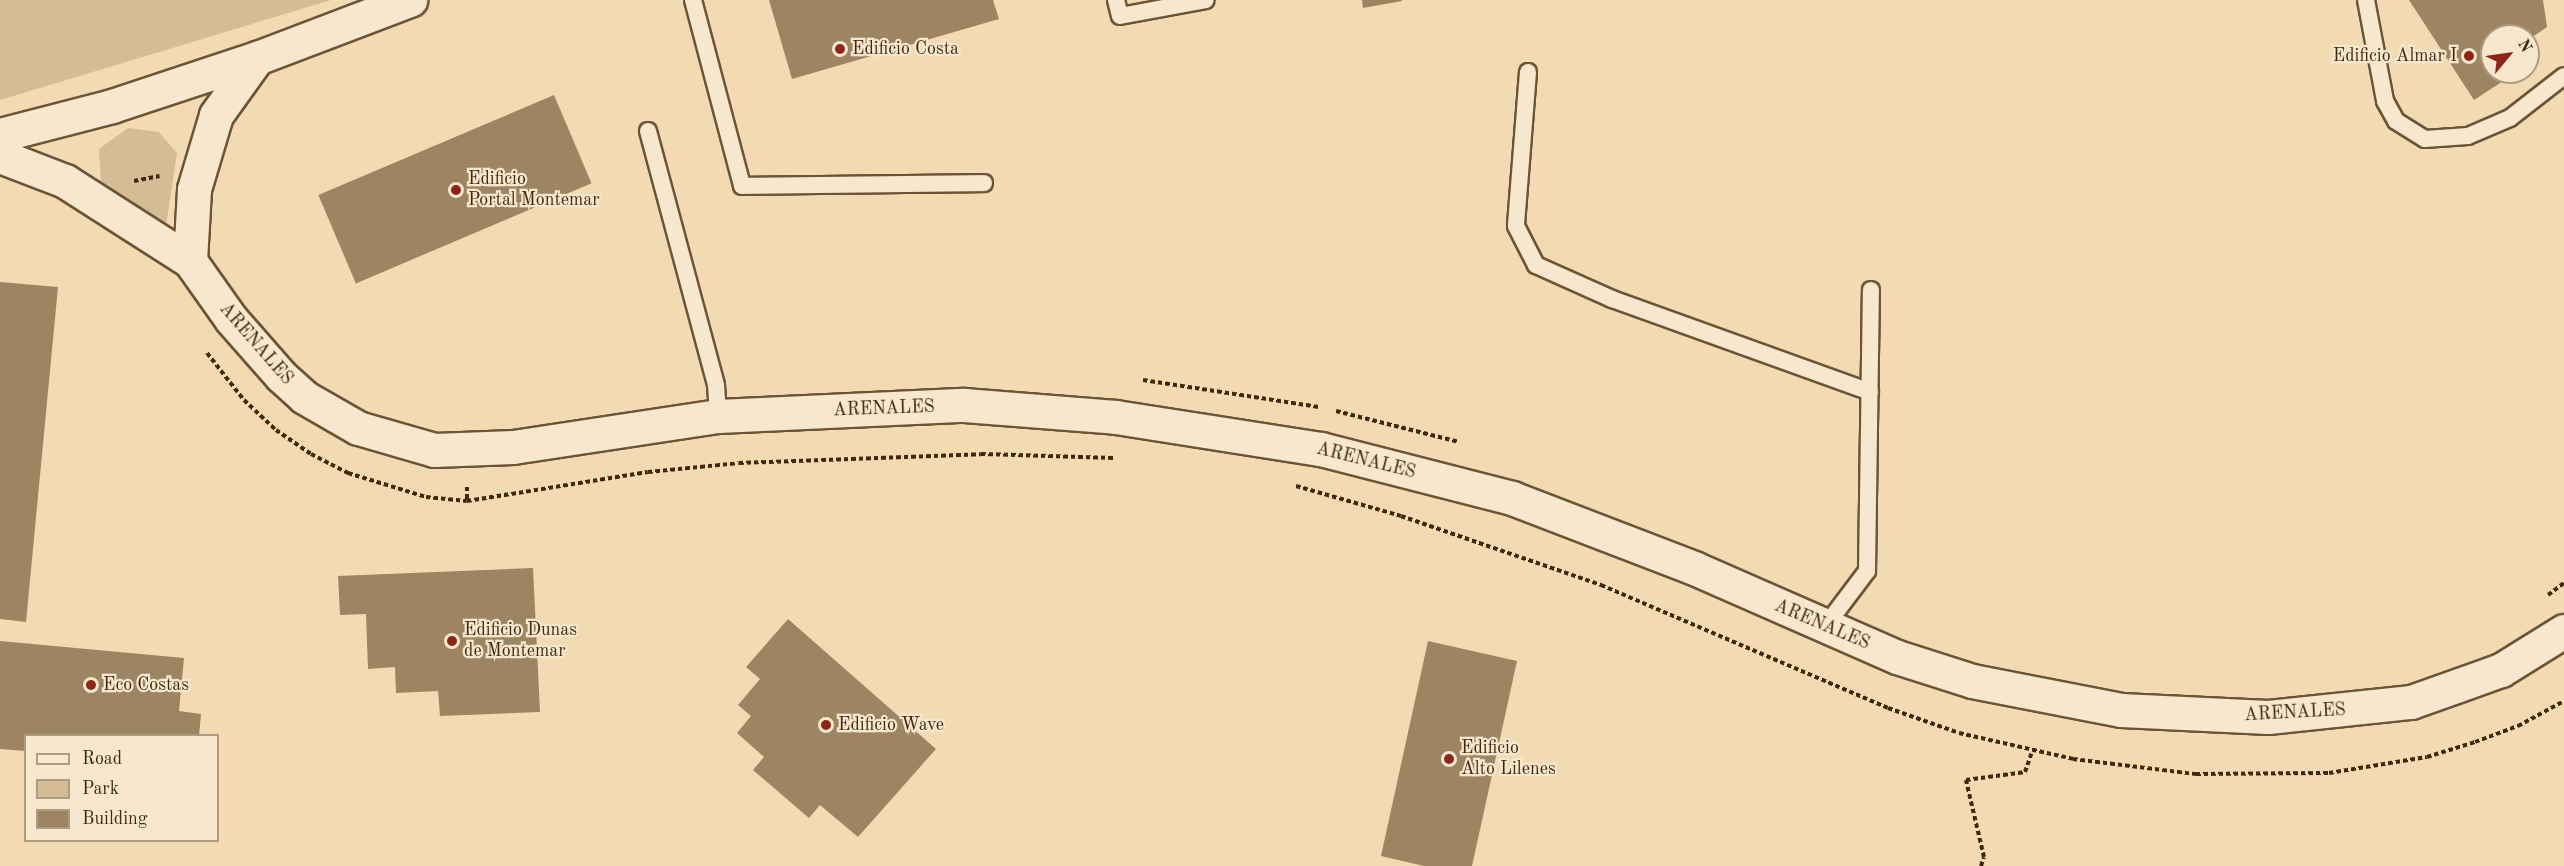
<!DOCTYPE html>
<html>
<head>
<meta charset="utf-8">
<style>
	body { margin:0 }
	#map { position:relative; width:2564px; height:866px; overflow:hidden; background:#f2dab3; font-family:"Old Standard TT",serif }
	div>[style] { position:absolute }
	.green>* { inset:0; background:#d4bc97 }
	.building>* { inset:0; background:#9d8563; transform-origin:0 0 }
	.path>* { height:4px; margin-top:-2px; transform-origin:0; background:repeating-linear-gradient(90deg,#40280c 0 4.5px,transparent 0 7.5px) }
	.roads { filter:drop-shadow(2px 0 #6c5436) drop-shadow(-2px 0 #6c5436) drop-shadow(0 2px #6c5436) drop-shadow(0 -2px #6c5436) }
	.lane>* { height:16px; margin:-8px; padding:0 8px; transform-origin:8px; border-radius:8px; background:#f7e7ce }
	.street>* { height:33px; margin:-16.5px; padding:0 16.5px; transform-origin:16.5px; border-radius:16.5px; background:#f7e7ce }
	.secondary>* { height:33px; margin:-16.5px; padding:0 16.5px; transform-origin:16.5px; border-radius:16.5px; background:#f7e7ce }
	.dots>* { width:16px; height:16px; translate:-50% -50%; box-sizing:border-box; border:3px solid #f7e7ce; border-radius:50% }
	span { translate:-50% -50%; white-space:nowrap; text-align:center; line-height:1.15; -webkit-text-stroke:4.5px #f7e7ce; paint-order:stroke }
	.poi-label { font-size:18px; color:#40280c }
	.left { translate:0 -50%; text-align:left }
	.right { translate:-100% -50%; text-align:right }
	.street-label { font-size:18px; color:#40280c }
	.legend { position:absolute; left:24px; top:734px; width:195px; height:108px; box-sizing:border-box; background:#f7e7ce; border:2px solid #ae9b80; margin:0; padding:8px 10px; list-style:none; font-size:18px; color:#40280c }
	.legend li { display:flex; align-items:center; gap:12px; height:30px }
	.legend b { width:30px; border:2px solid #ae9b80 }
	.north { position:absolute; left:2480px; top:24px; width:60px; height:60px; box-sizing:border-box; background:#f7e7ce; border:2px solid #ae9b80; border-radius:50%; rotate:61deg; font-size:16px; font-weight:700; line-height:24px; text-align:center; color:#40280c }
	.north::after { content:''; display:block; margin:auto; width:21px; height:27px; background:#8f2418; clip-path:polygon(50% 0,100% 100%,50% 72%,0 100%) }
</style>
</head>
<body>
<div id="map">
	<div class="green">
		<i style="clip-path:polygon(0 0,331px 0,0 100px)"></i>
		<i style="clip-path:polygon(128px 128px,159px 132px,177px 153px,166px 225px,101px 184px,99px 149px)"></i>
	</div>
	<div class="building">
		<i style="clip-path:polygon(769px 0,993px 0,999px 19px,792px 79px)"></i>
		<i style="clip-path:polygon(1362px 0,1402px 0,1402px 1px,1363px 8px)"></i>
		<i style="clip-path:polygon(2409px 0,2543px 0,2547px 27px,2528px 40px,2528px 36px,2492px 36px,2492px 72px,2517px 72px,2474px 100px)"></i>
		<i style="left:554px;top:95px;width:96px;height:256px;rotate:67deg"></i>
		<i style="clip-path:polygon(0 282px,58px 287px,26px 622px,0 619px)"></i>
		<i style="clip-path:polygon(533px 568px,540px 712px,440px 716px,438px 691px,396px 693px,395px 667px,368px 669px,366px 614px,340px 615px,338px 576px)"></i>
		<i style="clip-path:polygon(788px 619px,936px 749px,858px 837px,820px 805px,809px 818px,753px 770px,764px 757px,737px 733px,751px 716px,738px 705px,760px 679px,746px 667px)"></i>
		<i style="clip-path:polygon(0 641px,184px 658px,179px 711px,201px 714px,199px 736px,26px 736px,26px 751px,0 749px)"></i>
		<i style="clip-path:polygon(1428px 641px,1517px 661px,1472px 866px,1424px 866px,1381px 856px)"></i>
	</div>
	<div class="path">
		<i style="left:134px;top:181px;width:26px;rotate:-11deg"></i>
		<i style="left:207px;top:353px;width:60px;rotate:51.8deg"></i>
		<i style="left:244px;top:400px;width:44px;rotate:43.2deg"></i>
		<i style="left:276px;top:430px;width:42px;rotate:34.4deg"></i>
		<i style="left:311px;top:454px;width:42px;rotate:27.2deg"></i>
		<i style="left:348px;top:473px;width:82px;rotate:17.1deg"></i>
		<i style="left:426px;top:497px;width:41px;rotate:5.6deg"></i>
		<i style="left:467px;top:501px;width:183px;rotate:-9.1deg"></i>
		<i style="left:648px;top:472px;width:91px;rotate:-5.6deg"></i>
		<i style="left:739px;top:463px;width:242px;rotate:-2.1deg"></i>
		<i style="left:981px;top:454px;width:133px;rotate:1.7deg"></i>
		<i style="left:1143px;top:380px;width:178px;rotate:8.7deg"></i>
		<i style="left:1336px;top:411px;width:127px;rotate:14.1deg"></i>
		<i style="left:1296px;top:486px;width:109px;rotate:15.9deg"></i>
		<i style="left:1401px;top:516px;width:212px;rotate:19deg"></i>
		<i style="left:1601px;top:585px;width:312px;rotate:23.2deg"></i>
		<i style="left:1888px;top:708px;width:75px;rotate:19.4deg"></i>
		<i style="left:1959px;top:733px;width:117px;rotate:12.8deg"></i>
		<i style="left:2073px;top:759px;width:124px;rotate:7deg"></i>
		<i style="left:2196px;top:774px;width:133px;rotate:-0.4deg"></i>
		<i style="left:2329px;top:773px;width:99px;rotate:-9.3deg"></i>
		<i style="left:2427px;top:757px;width:50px;rotate:-17.4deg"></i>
		<i style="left:2475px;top:742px;width:46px;rotate:-20.4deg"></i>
		<i style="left:2518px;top:726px;width:52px;rotate:-28.5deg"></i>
		<i style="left:467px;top:487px;width:14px;rotate:90deg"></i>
		<i style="left:2548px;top:595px;width:20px;rotate:-37deg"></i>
		<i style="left:1981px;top:866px;width:9px;rotate:-72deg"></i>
		<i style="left:1984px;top:857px;width:79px;rotate:-103.2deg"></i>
		<i style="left:1966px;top:780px;width:60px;rotate:-7.7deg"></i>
		<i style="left:2025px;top:772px;width:21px;rotate:-71deg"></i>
	</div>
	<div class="roads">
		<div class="lane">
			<i style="left:693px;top:0;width:192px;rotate:75.2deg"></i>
			<i style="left:742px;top:186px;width:242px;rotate:-0.7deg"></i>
			<i style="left:1116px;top:0;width:16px;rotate:76deg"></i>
			<i style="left:1120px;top:16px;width:87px;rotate:-10.5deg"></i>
			<i style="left:2366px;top:0;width:103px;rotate:79.3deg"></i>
			<i style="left:2385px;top:101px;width:23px;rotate:61deg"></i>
			<i style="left:2396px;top:121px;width:34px;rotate:32deg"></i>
			<i style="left:2425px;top:139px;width:43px;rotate:-4deg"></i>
			<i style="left:2468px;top:136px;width:46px;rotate:-23.2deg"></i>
			<i style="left:2510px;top:118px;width:68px;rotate:-37.9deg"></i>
			<i style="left:1528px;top:72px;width:154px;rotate:94.5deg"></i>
			<i style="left:1516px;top:226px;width:44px;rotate:62.9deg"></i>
			<i style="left:1536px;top:265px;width:83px;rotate:24.1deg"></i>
			<i style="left:1612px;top:299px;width:274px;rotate:19.8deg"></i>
			<i style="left:648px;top:131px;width:263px;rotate:75deg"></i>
			<i style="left:716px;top:385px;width:31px;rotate:86deg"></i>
			<i style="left:1824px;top:628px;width:71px;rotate:-53deg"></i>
			<i style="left:1867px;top:571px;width:281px;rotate:-89.2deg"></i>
		</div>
		<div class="street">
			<i style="left:0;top:156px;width:70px;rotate:21deg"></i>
			<i style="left:65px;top:181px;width:148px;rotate:32.6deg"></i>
			<i style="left:190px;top:261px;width:71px;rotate:54.7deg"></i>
			<i style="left:231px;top:319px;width:76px;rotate:48.7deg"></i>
			<i style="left:281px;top:376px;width:31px;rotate:42deg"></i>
			<i style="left:304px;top:397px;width:62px;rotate:29.9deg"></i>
			<i style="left:358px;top:428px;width:79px;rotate:16.1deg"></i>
			<i style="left:434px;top:450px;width:79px;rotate:-2.2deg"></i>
			<i style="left:513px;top:447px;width:207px;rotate:-8.6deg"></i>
			<i style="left:718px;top:416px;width:246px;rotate:-2.6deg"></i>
			<i style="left:964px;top:405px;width:152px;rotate:4.5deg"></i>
			<i style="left:1116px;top:417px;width:207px;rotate:8.9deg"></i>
			<i style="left:1321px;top:449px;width:197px;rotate:14.4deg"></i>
			<i style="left:1512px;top:498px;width:195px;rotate:21deg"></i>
			<i style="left:1694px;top:568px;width:222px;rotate:23.7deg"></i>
			<i style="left:1897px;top:657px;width:79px;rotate:17.7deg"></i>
			<i style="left:1972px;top:681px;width:152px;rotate:11deg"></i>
			<i style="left:2121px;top:710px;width:147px;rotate:2.7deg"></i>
			<i style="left:2268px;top:717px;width:144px;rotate:-6deg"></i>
			<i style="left:2411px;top:702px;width:96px;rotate:-19.6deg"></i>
			<i style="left:2501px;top:670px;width:74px;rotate:-31.8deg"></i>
			<i style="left:190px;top:261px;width:72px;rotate:-86.8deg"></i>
			<i style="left:194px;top:189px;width:77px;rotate:-73.4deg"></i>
			<i style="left:216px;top:115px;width:70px;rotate:-54.3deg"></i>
		</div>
		<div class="secondary">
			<i style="left:0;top:135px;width:116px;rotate:-14.5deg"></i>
			<i style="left:112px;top:106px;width:153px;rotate:-18.3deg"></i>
			<i style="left:257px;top:58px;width:164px;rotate:-20.8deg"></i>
		</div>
	</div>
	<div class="dots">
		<i style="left:840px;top:49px;background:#8f2418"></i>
		<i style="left:2469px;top:56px;background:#8f2418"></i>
		<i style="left:456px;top:190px;background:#8f2418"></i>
		<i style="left:452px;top:641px;background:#8f2418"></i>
		<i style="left:91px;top:685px;background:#8f2418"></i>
		<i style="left:826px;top:725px;background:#8f2418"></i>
		<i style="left:1449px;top:759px;background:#8f2418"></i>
	</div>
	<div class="poi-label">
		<span class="left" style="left:852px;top:49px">Edificio Costa</span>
		<span class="right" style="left:2457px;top:56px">Edificio Almar I</span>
		<span class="left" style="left:468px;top:190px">Edificio<br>Portal Montemar</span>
		<span class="left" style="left:464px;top:641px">Edificio Dunas<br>de Montemar</span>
		<span class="left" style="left:103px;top:685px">Eco Costas</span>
		<span class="left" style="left:838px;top:725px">Edificio Wave</span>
		<span class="left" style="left:1461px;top:759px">Edificio<br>Alto Lilenes</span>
	</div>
	<div class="street-label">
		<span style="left:256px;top:344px;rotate:49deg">ARENALES</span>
		<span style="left:884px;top:409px;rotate:-2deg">ARENALES</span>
		<span style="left:1366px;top:461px;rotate:14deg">ARENALES</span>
		<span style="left:1822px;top:625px;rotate:23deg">ARENALES</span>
		<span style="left:2295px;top:713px;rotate:-3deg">ARENALES</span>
	</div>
	<ul class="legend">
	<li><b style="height:8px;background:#f7e7ce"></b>Road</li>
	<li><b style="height:16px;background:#d4bc97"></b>Park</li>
	<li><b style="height:16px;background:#9d8563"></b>Building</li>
	</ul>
	<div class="north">N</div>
</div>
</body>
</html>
